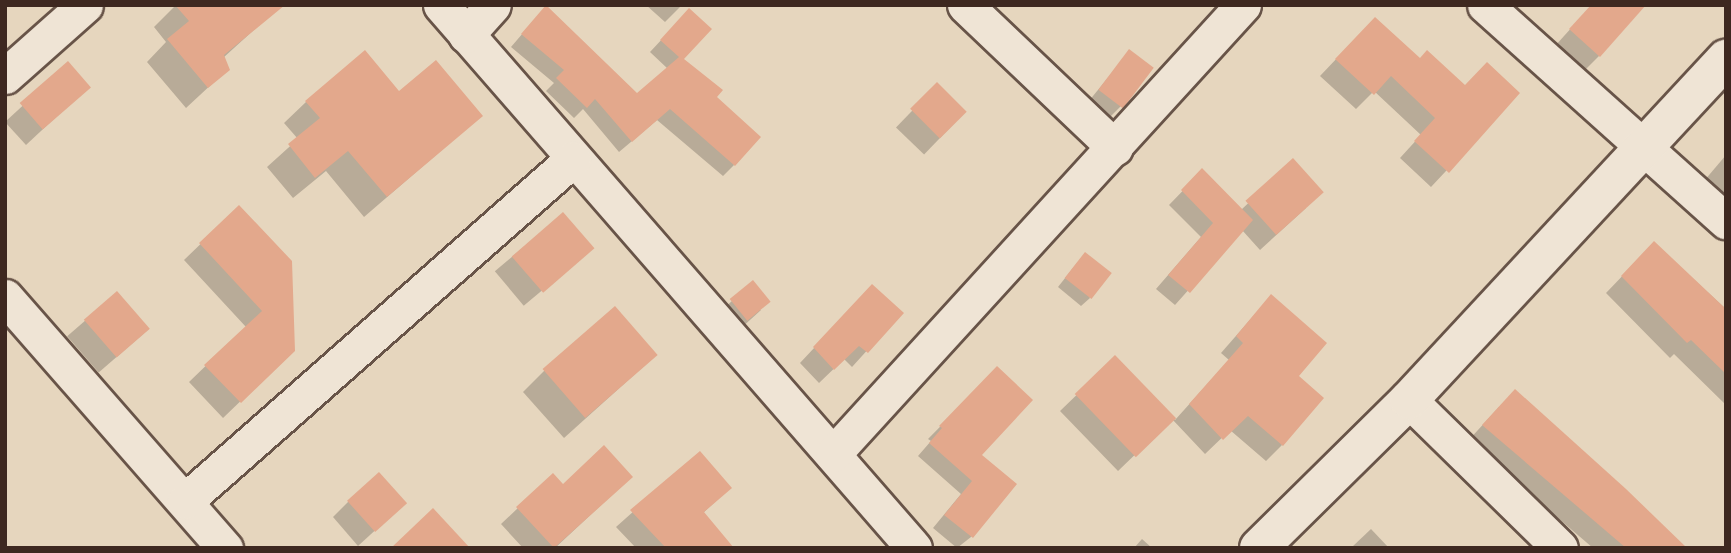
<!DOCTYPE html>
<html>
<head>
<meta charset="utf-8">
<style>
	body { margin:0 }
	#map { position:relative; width:1731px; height:553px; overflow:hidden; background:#e6d6be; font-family:"Gentium Book Plus",serif }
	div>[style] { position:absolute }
	.shadow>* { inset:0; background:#0003; transform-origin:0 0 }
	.building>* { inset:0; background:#e3a88c; transform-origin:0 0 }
	.roads { filter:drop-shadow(2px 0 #685448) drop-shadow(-2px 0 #685448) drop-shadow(0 2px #685448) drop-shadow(0 -2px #685448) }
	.street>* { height:35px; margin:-17.5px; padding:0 17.5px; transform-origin:17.5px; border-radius:17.5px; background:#efe4d5 }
	.secondary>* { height:38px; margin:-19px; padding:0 19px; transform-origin:19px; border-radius:19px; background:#efe4d5 }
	span { translate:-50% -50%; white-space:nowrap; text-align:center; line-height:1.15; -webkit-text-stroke:5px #efe4d5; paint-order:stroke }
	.frame { position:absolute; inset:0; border:7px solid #3e2820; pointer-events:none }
</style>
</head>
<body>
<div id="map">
	<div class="shadow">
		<i style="clip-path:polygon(176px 5px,267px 18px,223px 58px,228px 69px,186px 108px,147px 62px,166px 42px,154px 27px)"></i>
		<i style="clip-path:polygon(646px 5px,682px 5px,665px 22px)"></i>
		<i style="clip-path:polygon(1592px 5px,1599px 56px,1583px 72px,1555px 46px)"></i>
		<i style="clip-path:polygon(535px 19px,637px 95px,668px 69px,650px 52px,678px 22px,682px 60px,715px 97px,734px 165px,723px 176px,657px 120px,619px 152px,583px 109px,574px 118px,546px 91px,554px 83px,511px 47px)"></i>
		<i style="clip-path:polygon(1359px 35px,1420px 60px,1464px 87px,1518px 94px,1431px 187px,1400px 158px,1421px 135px,1374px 91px,1356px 109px,1320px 76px)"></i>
		<i style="clip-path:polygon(1129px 52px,1121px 106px,1105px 122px,1084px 107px)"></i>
		<i style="clip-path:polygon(68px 64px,72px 102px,26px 145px,5px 122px)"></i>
		<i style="left:937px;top:85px;width:39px;height:59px;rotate:44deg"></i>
		<i style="clip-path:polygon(399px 93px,481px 116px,364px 217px,326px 171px,293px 198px,267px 167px,298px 139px,284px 123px,306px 102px)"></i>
		<i style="clip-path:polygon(1726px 155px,1726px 199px,1704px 181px)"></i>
		<i style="clip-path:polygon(1293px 161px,1306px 208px,1260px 250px,1242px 230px,1175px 305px,1156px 289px,1201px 237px,1169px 205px,1202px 171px,1241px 210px)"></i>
		<i style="clip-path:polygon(239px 207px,276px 367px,223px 418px,189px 382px,246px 327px,184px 260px)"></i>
		<i style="left:563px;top:214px;width:45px;height:89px;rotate:50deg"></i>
		<i style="clip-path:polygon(1654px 243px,1726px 309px,1726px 405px,1674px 354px,1670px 358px,1606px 293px)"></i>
		<i style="clip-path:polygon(1077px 263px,1090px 298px,1081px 306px,1058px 287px)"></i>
		<i style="left:117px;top:293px;width:48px;height:66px;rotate:49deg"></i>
		<i style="clip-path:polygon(732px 301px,761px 310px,740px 329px,723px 309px)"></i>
		<i style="clip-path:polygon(858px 301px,901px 313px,852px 367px,844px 359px,819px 383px,800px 363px)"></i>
		<i style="clip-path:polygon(1256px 313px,1282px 445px,1266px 461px,1230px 430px,1205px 454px,1172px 419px,1118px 471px,1060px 411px,1115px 358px,1175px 420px,1229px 360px,1221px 353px)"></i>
		<i style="clip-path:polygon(656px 355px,564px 438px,523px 392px,545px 370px)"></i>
		<i style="clip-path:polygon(997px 369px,980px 455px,1015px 484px,971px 537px,957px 548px,933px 528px,961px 494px,918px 456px,931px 441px,928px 439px)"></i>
		<i style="clip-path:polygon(1499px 407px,1684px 548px,1593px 548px,1537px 500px,1535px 502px,1467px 442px)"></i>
		<i style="clip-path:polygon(699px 453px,730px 488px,703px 513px,732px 548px,636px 548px,616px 527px)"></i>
		<i style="clip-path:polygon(553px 475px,563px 487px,614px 493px,555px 548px,523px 548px,501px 524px)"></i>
		<i style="clip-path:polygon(349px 501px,405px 503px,358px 546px,333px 517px)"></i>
		<i style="clip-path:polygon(1371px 529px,1389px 548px,1351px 548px,1352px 547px)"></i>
		<i style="clip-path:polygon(1142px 539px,1152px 548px,1134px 548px)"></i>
	</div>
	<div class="building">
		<i style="clip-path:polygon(175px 5px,285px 5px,224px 55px,230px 70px,208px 88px,167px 39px,189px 21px)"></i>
		<i style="clip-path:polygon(546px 5px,637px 93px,679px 57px,660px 40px,689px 8px,712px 29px,684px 59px,723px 90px,717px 97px,761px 137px,735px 166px,670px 109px,632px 142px,595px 99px,587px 108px,556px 78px,564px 70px,521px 34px)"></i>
		<i style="clip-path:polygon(1591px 5px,1646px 5px,1600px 57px,1569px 29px)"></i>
		<i style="clip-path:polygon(1375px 17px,1420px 58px,1427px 50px,1465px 85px,1487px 62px,1520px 93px,1449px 173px,1414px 141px,1435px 118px,1391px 76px,1374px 95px,1335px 59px)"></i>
		<i style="left:1129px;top:49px;width:31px;height:51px;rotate:37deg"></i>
		<i style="clip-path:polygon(365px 50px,399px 91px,436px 60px,483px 116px,387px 197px,348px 151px,315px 178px,288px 144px,320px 118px,305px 101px)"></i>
		<i style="left:68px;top:61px;width:35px;height:64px;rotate:49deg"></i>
		<i style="left:937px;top:82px;width:42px;height:38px;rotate:45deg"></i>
		<i style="left:1293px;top:158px;width:46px;height:64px;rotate:48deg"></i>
		<i style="clip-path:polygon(1202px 168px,1253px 220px,1190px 293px,1168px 275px,1213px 223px,1181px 190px)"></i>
		<i style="clip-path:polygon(239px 205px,292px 261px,295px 351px,241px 403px,204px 365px,262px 311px,199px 243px)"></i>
		<i style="left:563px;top:212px;width:48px;height:68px;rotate:49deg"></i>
		<i style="clip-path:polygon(1654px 241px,1726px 309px,1726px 374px,1691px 340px,1687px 343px,1621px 276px)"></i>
		<i style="left:1085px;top:252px;width:34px;height:33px;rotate:38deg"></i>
		<i style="left:753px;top:280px;width:28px;height:30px;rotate:51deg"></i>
		<i style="clip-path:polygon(872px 284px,904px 313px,868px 353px,859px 346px,834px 370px,813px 347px)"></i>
		<i style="left:117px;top:291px;width:50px;height:44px;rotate:49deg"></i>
		<i style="clip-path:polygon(1271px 294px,1327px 343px,1299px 376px,1324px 398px,1283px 446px,1248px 416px,1223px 440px,1189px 404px,1243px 343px,1236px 336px)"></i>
		<i style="left:615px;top:306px;width:65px;height:96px;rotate:49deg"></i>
		<i style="left:1115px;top:355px;width:88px;height:56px;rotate:46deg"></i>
		<i style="clip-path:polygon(997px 366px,1033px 400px,982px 455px,1017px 484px,973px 538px,944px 515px,972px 481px,929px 443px,942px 428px,939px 426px)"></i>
		<i style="clip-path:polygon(1515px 389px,1626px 489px,1687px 548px,1626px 548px,1482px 425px)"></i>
		<i style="clip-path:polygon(604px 445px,633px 477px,554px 548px,516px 507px,553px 473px,563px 484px)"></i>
		<i style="clip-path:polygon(700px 451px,732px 488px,704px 512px,734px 548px,666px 548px,630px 510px)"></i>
		<i style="left:379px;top:472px;width:42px;height:43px;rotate:48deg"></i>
		<i style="clip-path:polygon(433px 508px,470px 548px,391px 548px)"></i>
	</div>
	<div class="roads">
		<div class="street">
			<i style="left:441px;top:5px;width:720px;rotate:48.94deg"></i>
			<i style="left:965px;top:5px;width:207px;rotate:43.6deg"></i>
			<i style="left:1485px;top:5px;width:324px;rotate:41.9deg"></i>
			<i style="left:466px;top:35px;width:40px;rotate:-48deg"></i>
			<i style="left:5px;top:76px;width:107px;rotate:-41.6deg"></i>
			<i style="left:5px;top:297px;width:334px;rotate:48.8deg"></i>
			<i style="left:1409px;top:400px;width:211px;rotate:44.4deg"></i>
			<i style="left:833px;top:454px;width:608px;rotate:-47.6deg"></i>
			<i style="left:185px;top:501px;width:517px;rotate:-41.39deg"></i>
		</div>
		<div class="secondary">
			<i style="left:1259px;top:548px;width:211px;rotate:-44.6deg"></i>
			<i style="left:1409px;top:400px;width:466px;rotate:-47.1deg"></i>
		</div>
	</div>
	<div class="frame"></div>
</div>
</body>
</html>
